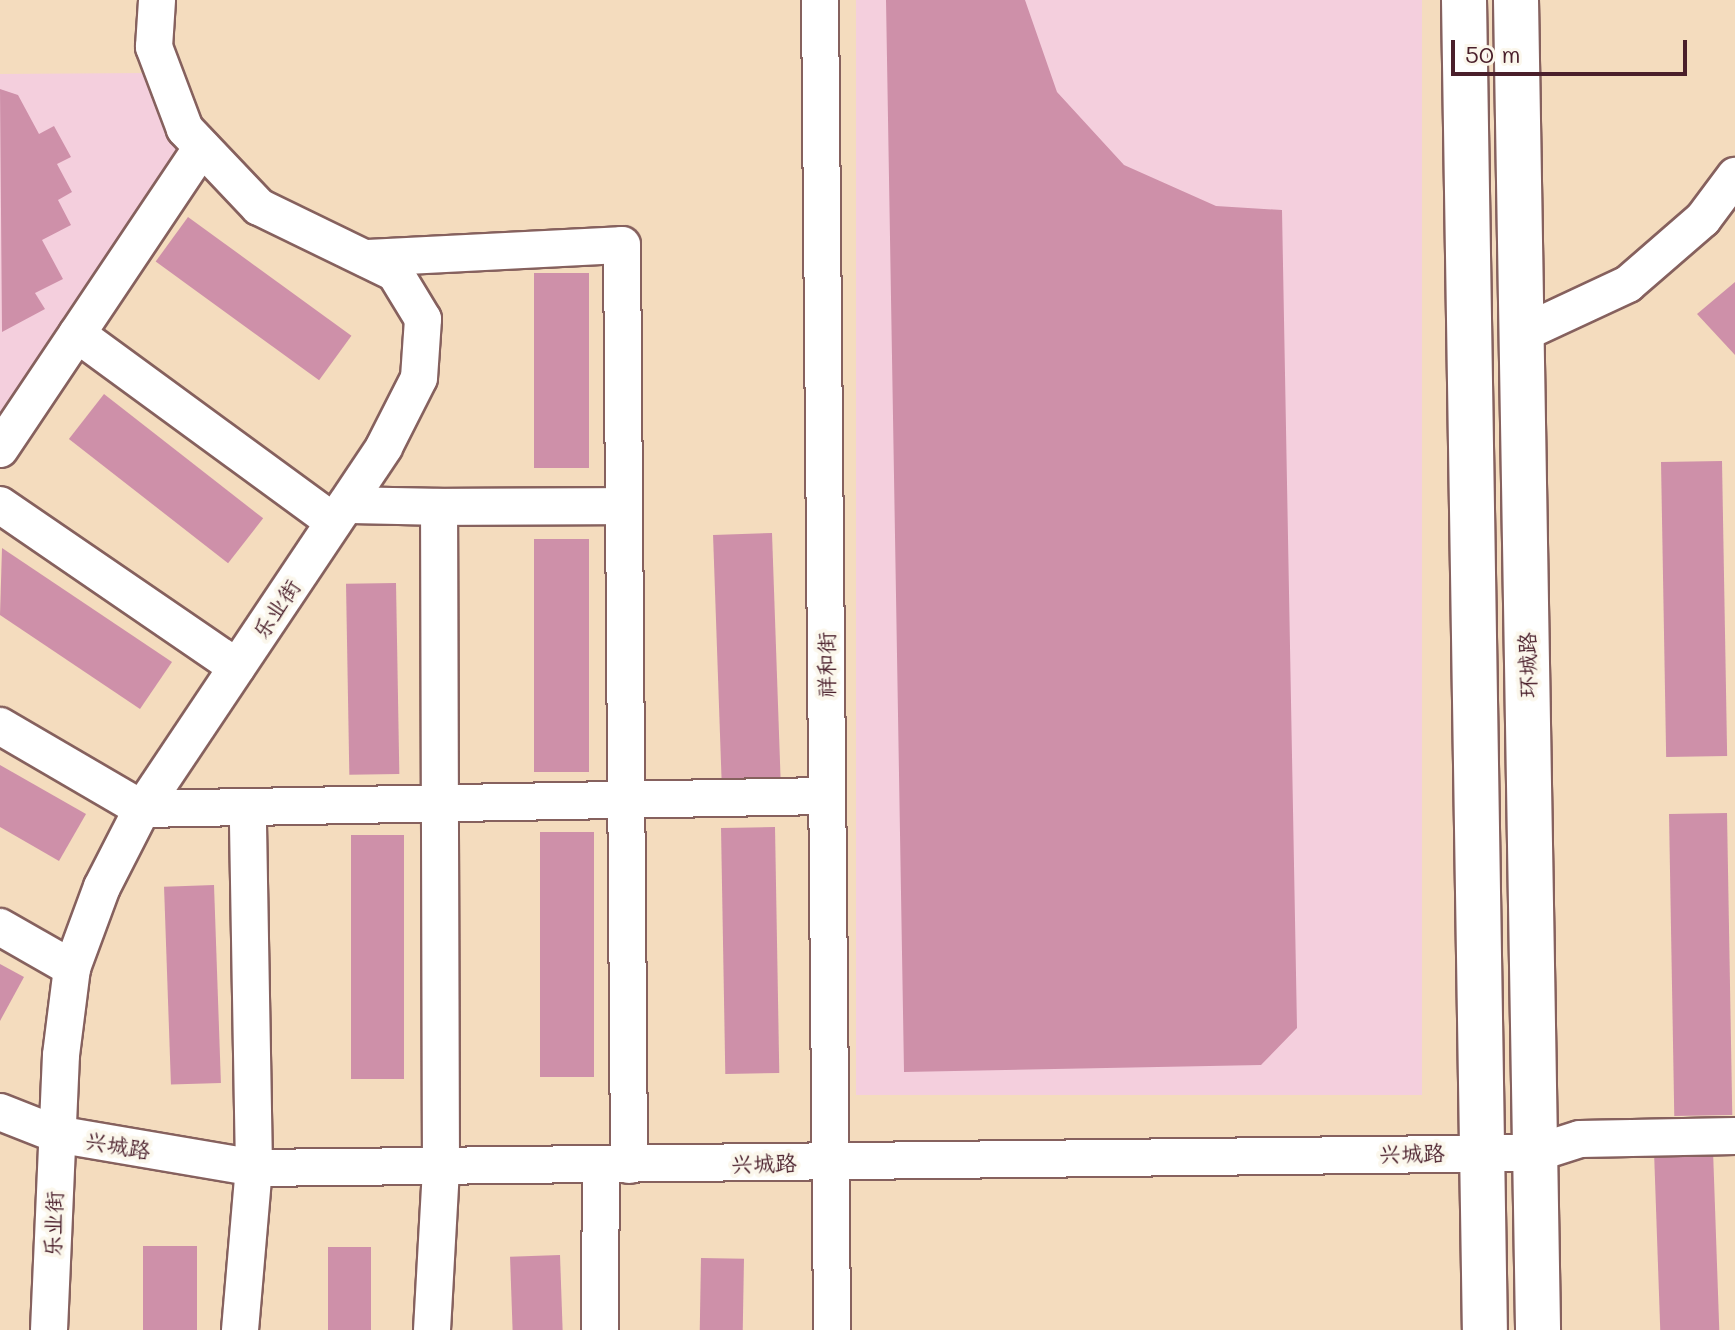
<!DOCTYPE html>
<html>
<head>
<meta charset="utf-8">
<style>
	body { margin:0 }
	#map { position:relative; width:1735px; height:1330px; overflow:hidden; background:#f4dcbe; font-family:Mali,"LXGW WenKai TC",sans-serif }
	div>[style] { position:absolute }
	.built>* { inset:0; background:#f4cfdd; transform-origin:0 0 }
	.building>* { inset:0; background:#ce90a9; transform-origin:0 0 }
	.roads { filter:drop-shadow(2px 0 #86615e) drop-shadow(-2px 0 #86615e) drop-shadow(0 2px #86615e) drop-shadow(0 -2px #86615e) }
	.street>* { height:36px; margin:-18px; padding:0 18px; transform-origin:18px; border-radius:18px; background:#fff }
	.primary>* { height:44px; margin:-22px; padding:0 22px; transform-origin:22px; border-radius:22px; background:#fff }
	span { translate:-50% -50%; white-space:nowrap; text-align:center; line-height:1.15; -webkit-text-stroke:8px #fbf7ec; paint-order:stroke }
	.street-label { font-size:22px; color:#4a1f2b }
	.scale { position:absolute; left:1451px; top:40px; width:236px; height:36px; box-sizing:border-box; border:4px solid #4a1f2b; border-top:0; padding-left:10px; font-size:24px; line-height:28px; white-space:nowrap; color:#4a1f2b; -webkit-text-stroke:6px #fbf7ec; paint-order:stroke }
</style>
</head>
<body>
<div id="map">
	<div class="built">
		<i style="left:856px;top:0;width:566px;height:1095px"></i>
		<i style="clip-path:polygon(147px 73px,183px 153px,0 417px,0 74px)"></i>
	</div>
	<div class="building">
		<i style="clip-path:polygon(886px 0,1025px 0,1057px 92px,1124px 165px,1216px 206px,1282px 210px,1297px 1028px,1261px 1065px,904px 1072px)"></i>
		<i style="clip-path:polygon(0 89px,18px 95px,39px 134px,54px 126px,71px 157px,57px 164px,72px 192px,58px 200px,71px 225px,42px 240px,63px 279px,35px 293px,45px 309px,2px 332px)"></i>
		<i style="left:188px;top:217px;width:202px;height:55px;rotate:36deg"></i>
		<i style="left:534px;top:273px;width:55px;height:195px"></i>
		<i style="clip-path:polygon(1735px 282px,1735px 355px,1697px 314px)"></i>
		<i style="left:104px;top:394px;width:202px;height:57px;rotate:38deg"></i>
		<i style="left:1722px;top:461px;width:295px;height:61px;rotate:89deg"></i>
		<i style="left:772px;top:533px;width:245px;height:59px;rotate:88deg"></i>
		<i style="left:534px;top:539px;width:55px;height:233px"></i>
		<i style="clip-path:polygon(2px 548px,172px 662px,140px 709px,0 615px)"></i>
		<i style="left:396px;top:583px;width:191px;height:50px;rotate:89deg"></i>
		<i style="clip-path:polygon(0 765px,86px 814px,59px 861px,0 827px)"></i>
		<i style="left:1727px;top:813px;width:302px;height:58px;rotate:89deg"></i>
		<i style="left:775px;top:827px;width:246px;height:54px;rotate:89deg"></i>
		<i style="left:540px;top:832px;width:54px;height:245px"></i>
		<i style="left:351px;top:835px;width:53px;height:244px"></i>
		<i style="left:214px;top:885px;width:198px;height:50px;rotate:88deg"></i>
		<i style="clip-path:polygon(0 964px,24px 977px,0 1021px)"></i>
		<i style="left:1713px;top:1150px;width:180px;height:59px;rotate:88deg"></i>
		<i style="left:143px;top:1246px;width:54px;height:84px"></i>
		<i style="left:328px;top:1247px;width:43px;height:83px"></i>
		<i style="left:560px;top:1255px;width:75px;height:50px;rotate:88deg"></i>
		<i style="left:701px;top:1258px;width:43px;height:72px;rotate:1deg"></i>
	</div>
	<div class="roads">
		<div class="street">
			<i style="left:820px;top:0;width:1330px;rotate:89.48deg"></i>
			<i style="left:366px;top:258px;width:256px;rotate:-2.9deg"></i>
			<i style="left:622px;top:245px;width:920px;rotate:89.56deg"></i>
			<i style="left:77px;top:334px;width:318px;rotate:36.2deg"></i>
			<i style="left:1521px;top:334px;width:118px;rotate:-25deg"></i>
			<i style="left:1628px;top:284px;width:99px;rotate:-40.9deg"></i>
			<i style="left:1703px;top:219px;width:54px;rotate:-53.3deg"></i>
			<i style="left:0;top:449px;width:363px;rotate:-56.2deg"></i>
			<i style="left:0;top:505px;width:287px;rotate:34.4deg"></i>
			<i style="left:346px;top:505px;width:93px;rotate:1.2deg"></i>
			<i style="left:0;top:726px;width:164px;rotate:30.3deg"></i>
			<i style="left:142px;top:809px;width:685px;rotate:-1.09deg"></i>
			<i style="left:0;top:927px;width:83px;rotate:29.7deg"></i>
			<i style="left:0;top:1112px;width:60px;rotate:21.4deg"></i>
			<i style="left:56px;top:1134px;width:201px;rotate:9.7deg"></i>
			<i style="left:254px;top:1168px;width:1282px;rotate:-0.67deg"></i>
			<i style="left:1536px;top:1153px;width:46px;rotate:-17.7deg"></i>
			<i style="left:1580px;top:1139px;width:155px;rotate:-1.1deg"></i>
			<i style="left:49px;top:1330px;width:275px;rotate:-87.5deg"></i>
			<i style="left:61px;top:1055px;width:88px;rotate:-82.8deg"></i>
			<i style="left:72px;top:968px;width:86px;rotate:-69.7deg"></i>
			<i style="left:102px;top:887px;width:88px;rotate:-62.9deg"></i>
			<i style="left:142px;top:809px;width:435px;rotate:-56.2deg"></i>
			<i style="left:384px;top:447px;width:77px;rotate:-63.1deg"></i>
			<i style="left:419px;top:378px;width:59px;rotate:-86.1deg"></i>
			<i style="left:423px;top:319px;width:54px;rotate:-121.3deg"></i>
			<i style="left:395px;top:273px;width:151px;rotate:-154.1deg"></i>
			<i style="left:259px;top:207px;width:108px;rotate:-133.5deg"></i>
			<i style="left:185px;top:129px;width:88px;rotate:-110.7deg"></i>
			<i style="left:154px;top:47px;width:47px;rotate:-86.3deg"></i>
			<i style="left:240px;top:1330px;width:163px;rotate:-85.1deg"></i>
			<i style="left:254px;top:1168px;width:361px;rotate:-91deg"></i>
			<i style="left:432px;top:1330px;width:161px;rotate:-86.8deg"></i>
			<i style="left:441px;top:1169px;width:662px;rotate:-90.17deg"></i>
			<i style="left:439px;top:507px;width:185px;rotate:-0.3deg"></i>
			<i style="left:600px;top:1330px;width:164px;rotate:-89.7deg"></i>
		</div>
		<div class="primary">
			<i style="left:1464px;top:0;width:1330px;rotate:89.1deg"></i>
			<i style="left:1516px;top:0;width:1330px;rotate:89.05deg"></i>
		</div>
	</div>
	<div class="street-label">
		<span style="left:276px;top:609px;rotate:-56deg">乐业街</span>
		<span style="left:826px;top:665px;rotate:-90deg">祥和街</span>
		<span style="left:1527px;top:665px;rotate:-91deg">环城路</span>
		<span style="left:118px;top:1145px;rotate:10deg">兴城路</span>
		<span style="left:1412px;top:1153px;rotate:-1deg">兴城路</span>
		<span style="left:764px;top:1163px;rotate:-1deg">兴城路</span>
		<span style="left:53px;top:1224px;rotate:-88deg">乐业街</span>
	</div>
	<div class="scale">50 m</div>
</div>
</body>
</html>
